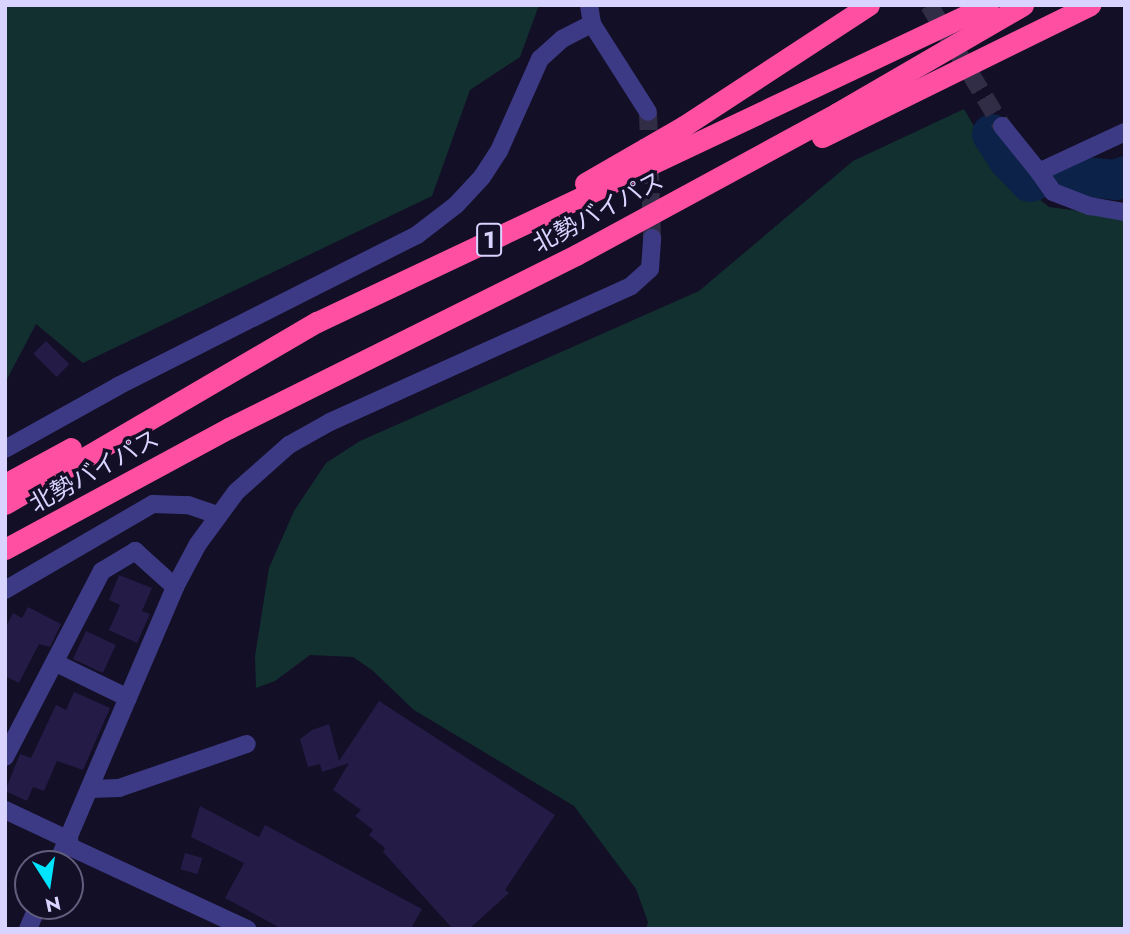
<!DOCTYPE html>
<html>
<head>
<meta charset="utf-8">
<style>
	body { margin:0 }
	#map { position:relative; width:1130px; height:934px; overflow:hidden; background:#130f26; font-family:Jost,"Noto Sans JP",sans-serif }
	div>[style] { position:absolute }
	.green>* { inset:0; background:#12302f }
	.river>* { height:40px; margin:-20px; padding:0 20px; transform-origin:20px; border-radius:20px; background:#0c2248 }
	.building>* { inset:0; background:#241b47; transform-origin:0 0 }
	.minor-tunnel>* { height:18px; margin-top:-9px; transform-origin:0; background:repeating-linear-gradient(90deg,#312d47 0 18px,transparent 0 27px) }
	.minor>* { height:18px; margin:-9px; padding:0 9px; transform-origin:9px; border-radius:9px; background:#3d3a85 }
	.highway>* { height:21px; margin:-10.5px; padding:0 10.5px; transform-origin:10.5px; border-radius:10.5px; background:#ff4fa3 }
	span { translate:-50% -50%; white-space:nowrap; text-align:center; line-height:1.15; -webkit-text-stroke:7px #130f26; paint-order:stroke }
	.shield-label span { padding:2px 5px; background:#130f26; border:2px solid; border-radius:5px; -webkit-text-stroke-width:0 }
	.shield-label { font-size:23px; color:#d9d4ff; font-weight:700 }
	.street-label { font-size:24px; color:#d9d4ff }
	.frame { position:absolute; inset:0; border:7px solid #d9d4ff; pointer-events:none }
	.north { position:absolute; left:14px; top:850px; width:70px; height:70px; box-sizing:border-box; background:#130f26; border:2px solid #625e7d; border-radius:50%; rotate:168deg; font-size:19px; font-weight:700; line-height:28px; text-align:center; color:#d9d4ff }
	.north::after { content:''; display:block; margin:auto; width:24px; height:32px; background:#00e5ff; clip-path:polygon(50% 0,100% 100%,50% 72%,0 100%) }
</style>
</head>
<body>
<div id="map">
	<div class="green">
		<i style="clip-path:polygon(5px 5px,539px 5px,520px 57px,470px 90px,432px 196px,83px 363px,36px 324px,5px 383px)"></i>
		<i style="clip-path:polygon(964px 109px,996px 164px,1049px 207px,1104px 214px,1125px 220px,1125px 929px,646px 929px,648px 922px,636px 889px,574px 806px,414px 710px,372px 670px,353px 657px,310px 655px,275px 681px,256px 688px,255px 656px,269px 568px,294px 511px,326px 463px,360px 441px,699px 291px,853px 161px)"></i>
	</div>
	<div class="river">
		<i style="left:992px;top:134px;width:31px;rotate:57deg"></i>
		<i style="left:1009px;top:160px;width:30px;rotate:46deg"></i>
		<i style="left:1030px;top:182px;width:4px;rotate:-14deg"></i>
		<i style="left:1055px;top:178px;width:19px;rotate:-6deg"></i>
		<i style="left:1074px;top:176px;width:42px;rotate:5.4deg"></i>
		<i style="left:1116px;top:180px;width:10px;rotate:-24deg"></i>
	</div>
	<div class="building">
		<i style="left:46px;top:341px;width:33px;height:18px;rotate:45deg"></i>
		<i style="clip-path:polygon(119px 575px,152px 588px,142px 611px,150px 614px,137px 643px,109px 630px,120px 605px,109px 600px)"></i>
		<i style="clip-path:polygon(28px 607px,61px 624px,50px 647px,39px 644px,19px 683px,5px 676px,5px 628px,13px 613px,22px 618px)"></i>
		<i style="left:86px;top:631px;width:33px;height:31px;rotate:25deg"></i>
		<i style="clip-path:polygon(74px 692px,110px 708px,83px 770px,57px 761px,44px 791px,33px 787px,27px 801px,5px 791px,20px 754px,31px 758px,56px 705px,66px 710px)"></i>
		<i style="clip-path:polygon(379px 701px,555px 815px,505px 890px,509px 893px,469px 929px,453px 929px,383px 852px,385px 848px,369px 835px,373px 830px,355px 816px,361px 810px,333px 790px,349px 763px,322px 772px,320px 764px,308px 767px,300px 739px,312px 730px,329px 724px,339px 761px)"></i>
		<i style="clip-path:polygon(200px 806px,259px 837px,265px 825px,422px 909px,411px 929px,282px 929px,225px 898px,244px 863px,191px 837px)"></i>
		<i style="left:185px;top:853px;width:18px;height:17px;rotate:16deg"></i>
	</div>
	<div class="minor-tunnel">
		<i style="left:929px;top:5px;width:141px;rotate:58.9deg"></i>
		<i style="left:648px;top:112px;width:126px;rotate:88.2deg"></i>
	</div>
	<div class="minor">
		<i style="left:589px;top:5px;width:19px;rotate:81deg"></i>
		<i style="left:592px;top:24px;width:104px;rotate:57.5deg"></i>
		<i style="left:1002px;top:126px;width:59px;rotate:51.2deg"></i>
		<i style="left:1125px;top:132px;width:95px;rotate:155.1deg"></i>
		<i style="left:1039px;top:172px;width:24px;rotate:55deg"></i>
		<i style="left:1053px;top:192px;width:40px;rotate:21deg"></i>
		<i style="left:1090px;top:206px;width:36px;rotate:10deg"></i>
		<i style="left:5px;top:449px;width:129px;rotate:-29.1deg"></i>
		<i style="left:118px;top:386px;width:335px;rotate:-26.8deg"></i>
		<i style="left:417px;top:235px;width:49px;rotate:-37.6deg"></i>
		<i style="left:456px;top:205px;width:38px;rotate:-47deg"></i>
		<i style="left:482px;top:177px;width:31px;rotate:-57deg"></i>
		<i style="left:499px;top:151px;width:101px;rotate:-66deg"></i>
		<i style="left:540px;top:59px;width:30px;rotate:-42deg"></i>
		<i style="left:562px;top:39px;width:34px;rotate:-27deg"></i>
		<i style="left:5px;top:590px;width:171px;rotate:-30.2deg"></i>
		<i style="left:153px;top:504px;width:35px;rotate:2deg"></i>
		<i style="left:188px;top:505px;width:31px;rotate:19deg"></i>
		<i style="left:56px;top:663px;width:80px;rotate:25.9deg"></i>
		<i style="left:5px;top:757px;width:210px;rotate:-62.5deg"></i>
		<i style="left:102px;top:571px;width:39px;rotate:-31deg"></i>
		<i style="left:135px;top:551px;width:54px;rotate:42deg"></i>
		<i style="left:90px;top:789px;width:29px;rotate:-2deg"></i>
		<i style="left:119px;top:788px;width:135px;rotate:-19deg"></i>
		<i style="left:5px;top:810px;width:71px;rotate:25.1deg"></i>
		<i style="left:66px;top:845px;width:200px;rotate:24.9deg"></i>
		<i style="left:57px;top:864px;width:301px;rotate:-66.9deg"></i>
		<i style="left:175px;top:587px;width:49px;rotate:-61.9deg"></i>
		<i style="left:198px;top:544px;width:64px;rotate:-53.8deg"></i>
		<i style="left:236px;top:492px;width:71px;rotate:-41.6deg"></i>
		<i style="left:289px;top:445px;width:47px;rotate:-29.3deg"></i>
		<i style="left:330px;top:422px;width:330px;rotate:-24.3deg"></i>
		<i style="left:631px;top:286px;width:25px;rotate:-42deg"></i>
		<i style="left:650px;top:269px;width:31px;rotate:-86deg"></i>
		<i style="left:28px;top:929px;width:25px;rotate:-67deg"></i>
	</div>
	<div class="highway">
		<i style="left:822px;top:137px;width:299px;rotate:-26.2deg"></i>
		<i style="left:585px;top:183px;width:114px;rotate:-29.9deg"></i>
		<i style="left:684px;top:126px;width:221px;rotate:-33.2deg"></i>
		<i style="left:5px;top:484px;width:75px;rotate:-28.6deg"></i>
		<i style="left:5px;top:504px;width:361px;rotate:-30.3deg"></i>
		<i style="left:317px;top:322px;width:742px;rotate:-25.29deg"></i>
		<i style="left:5px;top:549px;width:255px;rotate:-28.4deg"></i>
		<i style="left:229px;top:428px;width:388px;rotate:-26.5deg"></i>
		<i style="left:576px;top:255px;width:297px;rotate:-28.5deg"></i>
		<i style="left:837px;top:113px;width:215px;rotate:-30.1deg"></i>
	</div>
	<div class="shield-label">
		<span style="left:489px;top:240px">1</span>
	</div>
	<div class="street-label">
		<span style="left:598px;top:212px;rotate:-28deg">北勢バイパス</span>
		<span style="left:94px;top:471px;rotate:-29deg">北勢バイパス</span>
	</div>
	<div class="frame"></div>
	<div class="north">N</div>
</div>
</body>
</html>
